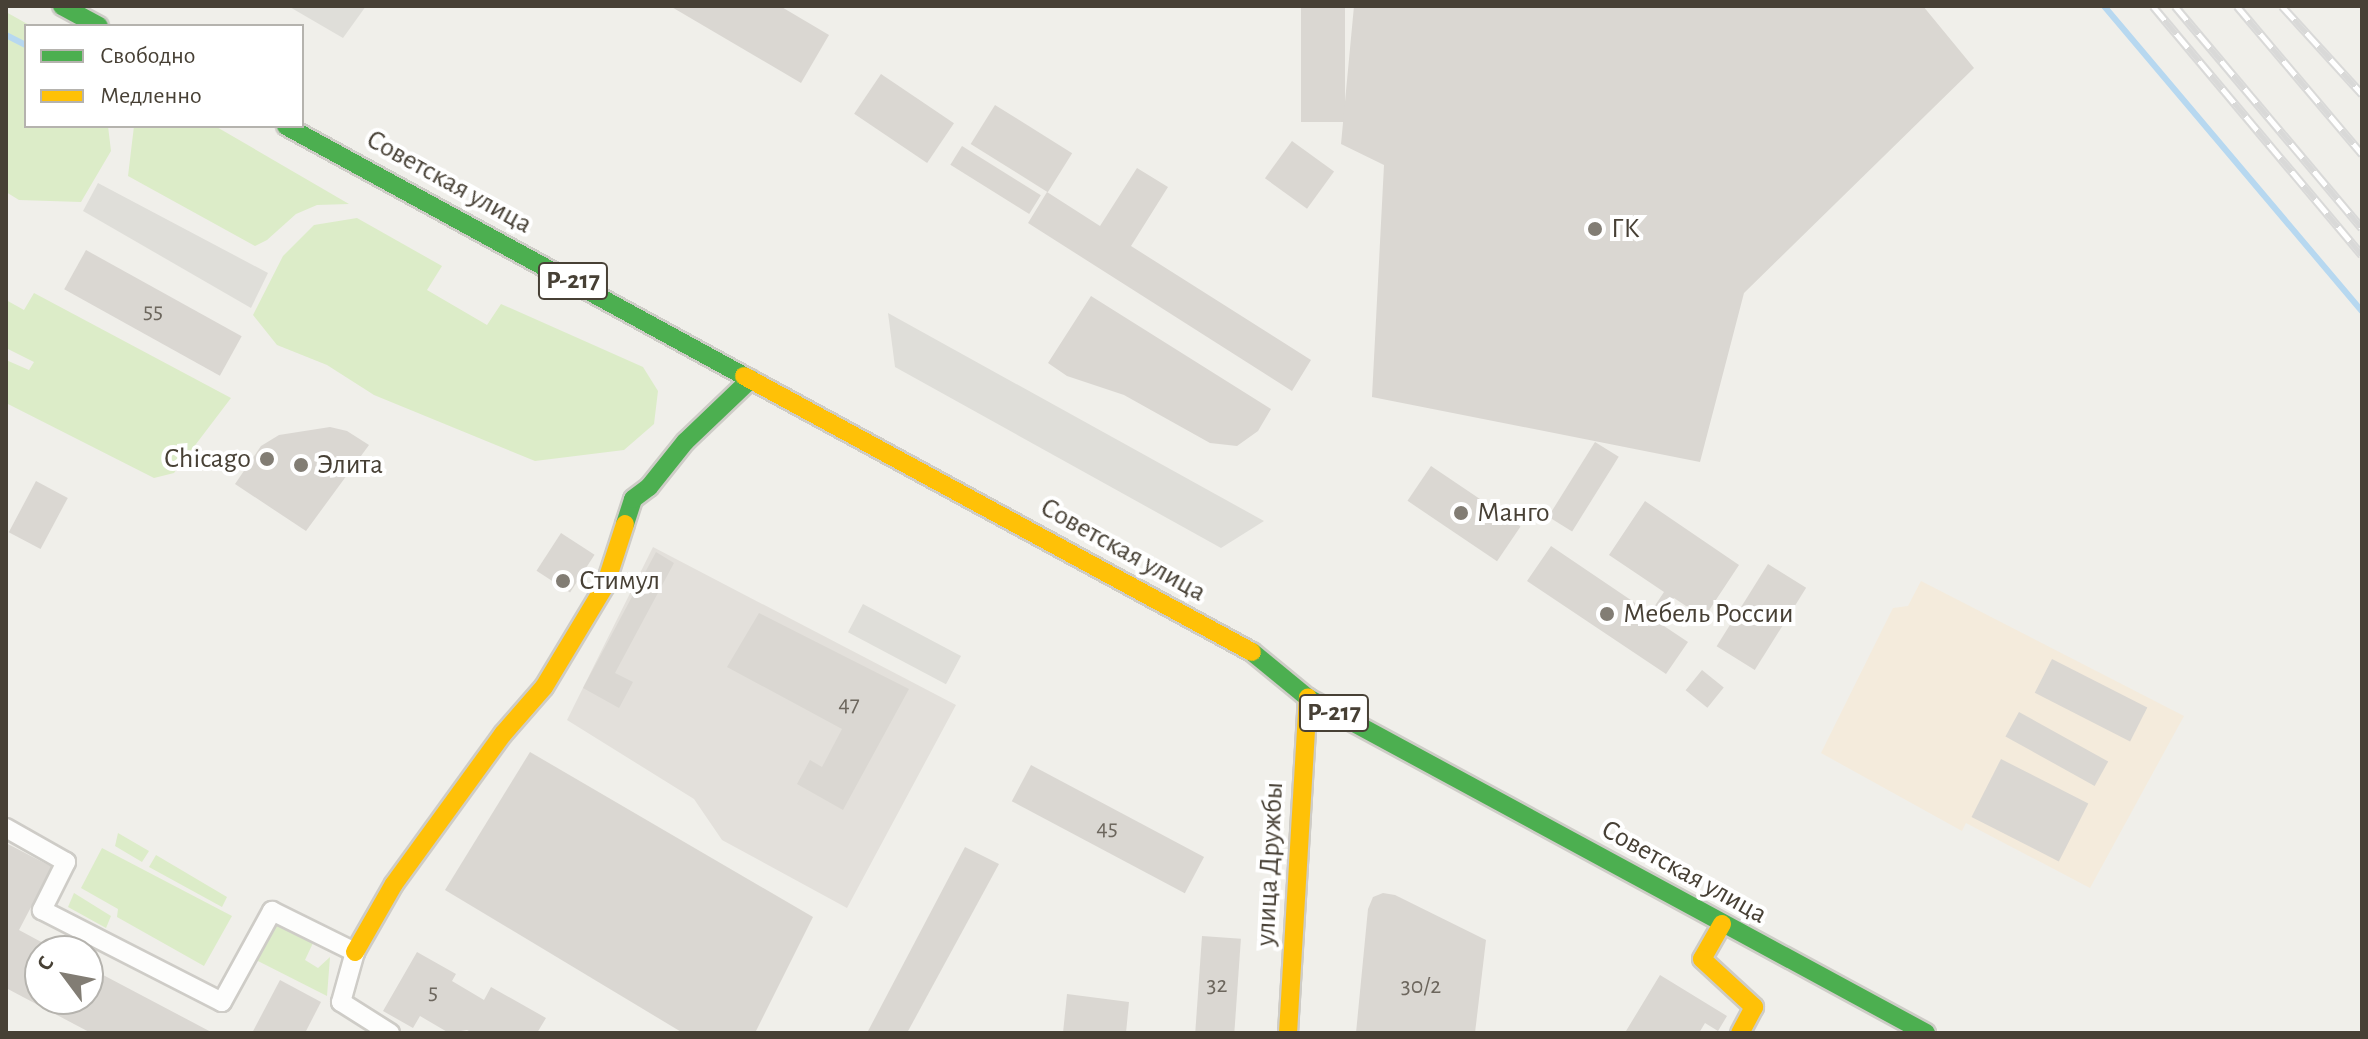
<!DOCTYPE html>
<html>
<head>
<meta charset="utf-8">
<style>
	body { margin:0 }
	#map { position:relative; width:2368px; height:1039px; overflow:hidden; background:#f0efea; font-family:"Alegreya Sans",sans-serif }
	div>[style] { position:absolute }
	.commercial>* { inset:0; background:#f4ebdc }
	.industrial>* { inset:0; background:#e3e0db }
	.green>* { inset:0; background:#dcecc8 }
	.parking>* { inset:0; background:#dfded9; transform-origin:0 0 }
	.stream>* { height:6px; margin:-3px; padding:0 3px; transform-origin:3px; border-radius:3px; background:#b7d8f0 }
	.building>* { inset:0; background:#dad7d2; transform-origin:0 0 }
	.roads { filter:drop-shadow(2px 0 #ceccc7) drop-shadow(-2px 0 #ceccc7) drop-shadow(0 2px #ceccc7) drop-shadow(0 -2px #ceccc7) }
	.street>* { height:18px; margin:-9px; padding:0 9px; transform-origin:9px; border-radius:9px; background:#fdfdfc }
	.fast>* { height:18px; margin:-9px; padding:0 9px; transform-origin:9px; border-radius:9px; background:#4caf50 }
	.slow>* { height:18px; margin:-9px; padding:0 9px; transform-origin:9px; border-radius:9px; background:#ffc107 }
	.rail>* { height:9px; margin-top:-4.5px; transform-origin:0; background:repeating-linear-gradient(90deg,#fff 0 18px,#d9d9d8 0 36px); box-sizing:border-box; border-block:2px solid #d9d9d8 }
	.dots>* { width:22px; height:22px; translate:-50% -50%; box-sizing:border-box; border:4px solid #fff; border-radius:50% }
	span { translate:-50% -50%; white-space:nowrap; text-align:center; line-height:1.15; -webkit-text-stroke:8px #fff; paint-order:stroke }
	.number-label { font-size:24px; color:#6c665d }
	.number-label span { -webkit-text-stroke-width:0 }
	.shield-label span { padding:2px 6px; background:#fff; border:2px solid; border-radius:6px; -webkit-text-stroke-width:0 }
	.shield-label { font-size:26px; color:#474035; font-weight:700 }
	.street-label { font-size:28px; color:#474035 }
	.poi-label { font-size:28px; color:#474035 }
	.left { translate:0 -50%; text-align:left }
	.right { translate:-100% -50%; text-align:right }
	.frame { position:absolute; inset:0; border:8px solid #474035; pointer-events:none }
	.legend { position:absolute; left:24px; top:24px; width:280px; height:104px; box-sizing:border-box; background:#fff; border:2px solid #b5b3ae; margin:0; padding:10px 14px; list-style:none; font-size:24px; color:#474035 }
	.legend li { display:flex; align-items:center; gap:16px; height:40px }
	.legend b { width:40px; border:2px solid #b5b3ae }
	.north { position:absolute; left:24px; top:935px; width:80px; height:80px; box-sizing:border-box; background:#fff; border:2px solid #b5b3ae; border-radius:50%; rotate:302deg; font-size:22px; font-weight:700; line-height:32px; text-align:center; color:#474035 }
	.north::after { content:''; display:block; margin:auto; width:28px; height:36px; background:#827d74; clip-path:polygon(50% 0,100% 100%,50% 72%,0 100%) }
</style>
</head>
<body>
<div id="map">
	<div class="commercial">
		<i style="clip-path:polygon(1921px 581px,2184px 716px,2090px 888px,1966px 823px,1962px 831px,1821px 753px,1893px 608px,1908px 606px)"></i>
	</div>
	<div class="industrial">
		<i style="clip-path:polygon(653px 547px,956px 705px,847px 908px,722px 840px,694px 799px,567px 720px)"></i>
	</div>
	<div class="green">
		<i style="clip-path:polygon(6px 12px,31px 26px,26px 26px,26px 126px,108px 126px,111px 151px,81px 202px,19px 200px,6px 192px)"></i>
		<i style="clip-path:polygon(134px 126px,215px 126px,349px 204px,317px 205px,296px 214px,267px 240px,255px 246px,128px 176px)"></i>
		<i style="clip-path:polygon(357px 218px,442px 266px,427px 290px,487px 325px,501px 304px,643px 367px,658px 391px,654px 424px,624px 450px,535px 461px,374px 395px,327px 365px,277px 345px,253px 315px,283px 256px,314px 225px)"></i>
		<i style="clip-path:polygon(34px 293px,231px 398px,174px 473px,154px 478px,6px 403px,6px 360px,29px 370px,34px 362px,6px 348px,6px 300px,24px 310px)"></i>
		<i style="clip-path:polygon(118px 833px,149px 851px,142px 862px,115px 846px)"></i>
		<i style="clip-path:polygon(102px 848px,232px 916px,204px 966px,117px 917px,118px 909px,81px 888px)"></i>
		<i style="clip-path:polygon(156px 855px,227px 897px,222px 907px,149px 867px)"></i>
		<i style="clip-path:polygon(74px 893px,111px 916px,106px 928px,68px 907px)"></i>
		<i style="clip-path:polygon(274px 924px,313px 943px,305px 960px,318px 968px,330px 957px,327px 996px,254px 959px)"></i>
	</div>
	<div class="parking">
		<i style="clip-path:polygon(288px 6px,366px 6px,343px 38px)"></i>
		<i style="clip-path:polygon(98px 183px,268px 273px,251px 308px,83px 211px)"></i>
		<i style="clip-path:polygon(888px 313px,1264px 521px,1221px 548px,895px 367px)"></i>
		<i style="left:863px;top:604px;width:111px;height:32px;rotate:28deg"></i>
	</div>
	<div class="stream">
		<i style="left:2104px;top:6px;width:399px;rotate:49.8deg"></i>
		<i style="left:6px;top:35px;width:22px;rotate:27deg"></i>
	</div>
	<div class="building">
		<i style="clip-path:polygon(670px 6px,780px 6px,829px 35px,801px 83px)"></i>
		<i style="left:1301px;top:6px;width:44px;height:116px"></i>
		<i style="clip-path:polygon(1354px 6px,1923px 6px,1974px 68px,1744px 293px,1700px 462px,1372px 397px,1384px 165px,1341px 144px)"></i>
		<i style="left:881px;top:74px;width:88px;height:48px;rotate:34deg"></i>
		<i style="left:995px;top:105px;width:91px;height:46px;rotate:32deg"></i>
		<i style="left:1292px;top:141px;width:52px;height:46px;rotate:36deg"></i>
		<i style="left:962px;top:146px;width:93px;height:22px;rotate:32deg"></i>
		<i style="clip-path:polygon(1137px 168px,1168px 187px,1131px 246px,1311px 360px,1292px 391px,1028px 223px,1047px 192px,1100px 226px)"></i>
		<i style="left:86px;top:250px;width:178px;height:45px;rotate:29deg"></i>
		<i style="clip-path:polygon(1091px 296px,1271px 409px,1258px 431px,1237px 446px,1210px 443px,1124px 395px,1067px 376px,1048px 363px)"></i>
		<i style="clip-path:polygon(330px 427px,347px 431px,369px 445px,306px 531px,235px 484px,261px 446px,279px 435px)"></i>
		<i style="left:1595px;top:442px;width:28px;height:88px;rotate:32deg"></i>
		<i style="left:1431px;top:466px;width:108px;height:42px;rotate:34deg"></i>
		<i style="left:36px;top:481px;width:36px;height:58px;rotate:28deg"></i>
		<i style="clip-path:polygon(1645px 501px,1739px 565px,1704px 618px,1674px 598px,1658px 622px,1688px 642px,1666px 674px,1527px 581px,1551px 546px,1650px 613px,1664px 592px,1609px 555px)"></i>
		<i style="left:561px;top:533px;width:40px;height:45px;rotate:33deg"></i>
		<i style="clip-path:polygon(656px 552px,674px 563px,615px 673px,633px 682px,619px 708px,583px 688px)"></i>
		<i style="left:1768px;top:564px;width:45px;height:97px;rotate:32deg"></i>
		<i style="clip-path:polygon(759px 613px,909px 689px,843px 810px,797px 784px,810px 760px,822px 767px,842px 729px,727px 667px)"></i>
		<i style="left:2052px;top:659px;width:107px;height:38px;rotate:27deg"></i>
		<i style="left:1702px;top:670px;width:28px;height:26px;rotate:39deg"></i>
		<i style="left:2019px;top:712px;width:102px;height:28px;rotate:29deg"></i>
		<i style="clip-path:polygon(530px 752px,813px 917px,755px 1033px,683px 1033px,445px 890px)"></i>
		<i style="left:2001px;top:759px;width:98px;height:65px;rotate:27deg"></i>
		<i style="left:1031px;top:765px;width:196px;height:41px;rotate:28deg"></i>
		<i style="clip-path:polygon(6px 843px,52px 867px,19px 930px,58px 951px,40px 951px,40px 999px,88px 999px,88px 967px,213px 1033px,91px 1033px,6px 988px)"></i>
		<i style="clip-path:polygon(965px 847px,999px 864px,907px 1033px,867px 1033px)"></i>
		<i style="clip-path:polygon(1383px 893px,1395px 895px,1486px 940px,1475px 1033px,1356px 1033px,1368px 909px,1373px 897px)"></i>
		<i style="left:1202px;top:936px;width:39px;height:97px;rotate:4deg"></i>
		<i style="clip-path:polygon(417px 952px,456px 974px,452px 981px,484px 1000px,491px 987px,546px 1018px,537px 1033px,473px 1033px,467px 1030px,449px 1033px,420px 1016px,413px 1028px,383px 1011px)"></i>
		<i style="clip-path:polygon(1660px 975px,1727px 1016px,1718px 1031px,1705px 1023px,1699px 1033px,1626px 1031px)"></i>
		<i style="clip-path:polygon(280px 980px,321px 1002px,305px 1033px,252px 1033px)"></i>
		<i style="clip-path:polygon(1067px 994px,1129px 1002px,1126px 1033px,1063px 1033px)"></i>
	</div>
	<div class="roads">
		<div class="street">
			<i style="left:6px;top:828px;width:69px;rotate:29.5deg"></i>
			<i style="left:66px;top:862px;width:54px;rotate:116.6deg"></i>
			<i style="left:42px;top:910px;width:202px;rotate:27.1deg"></i>
			<i style="left:222px;top:1002px;width:104px;rotate:-61.2deg"></i>
			<i style="left:272px;top:911px;width:93px;rotate:26.3deg"></i>
			<i style="left:355px;top:952px;width:52px;rotate:105.6deg"></i>
			<i style="left:341px;top:1002px;width:58px;rotate:32.3deg"></i>
		</div>
		<div class="fast">
			<i style="left:62px;top:6px;width:42px;rotate:28.4deg"></i>
			<i style="left:286px;top:126px;width:522px;rotate:28.63deg"></i>
			<i style="left:625px;top:524px;width:26px;rotate:-72deg"></i>
			<i style="left:633px;top:499px;width:20px;rotate:-37deg"></i>
			<i style="left:649px;top:487px;width:58px;rotate:-51.3deg"></i>
			<i style="left:685px;top:442px;width:91px;rotate:-43.7deg"></i>
			<i style="left:1252px;top:652px;width:72px;rotate:39.4deg"></i>
			<i style="left:1308px;top:698px;width:703px;rotate:28.46deg"></i>
		</div>
		<div class="slow">
			<i style="left:744px;top:376px;width:578px;rotate:28.52deg"></i>
			<i style="left:1722px;top:924px;width:40px;rotate:119.7deg"></i>
			<i style="left:1702px;top:959px;width:71px;rotate:42.7deg"></i>
			<i style="left:1754px;top:1007px;width:30px;rotate:118deg"></i>
			<i style="left:355px;top:952px;width:78px;rotate:-60.2deg"></i>
			<i style="left:394px;top:884px;width:185px;rotate:-54deg"></i>
			<i style="left:503px;top:734px;width:62px;rotate:-48.9deg"></i>
			<i style="left:544px;top:687px;width:118px;rotate:-58.9deg"></i>
			<i style="left:605px;top:586px;width:65px;rotate:-72.1deg"></i>
			<i style="left:1288px;top:1033px;width:336px;rotate:-86.6deg"></i>
		</div>
	</div>
	<div class="rail">
		<i style="left:2153px;top:6px;width:325px;rotate:50deg"></i>
		<i style="left:2175px;top:6px;width:290px;rotate:49.9deg"></i>
		<i style="left:2237px;top:6px;width:194px;rotate:49.8deg"></i>
		<i style="left:2282px;top:6px;width:119px;rotate:47.7deg"></i>
	</div>
	<div class="dots">
		<i style="left:1595px;top:229px;background:#827d74"></i>
		<i style="left:267px;top:459px;background:#827d74"></i>
		<i style="left:301px;top:465px;background:#827d74"></i>
		<i style="left:1461px;top:513px;background:#827d74"></i>
		<i style="left:563px;top:581px;background:#827d74"></i>
		<i style="left:1607px;top:614px;background:#827d74"></i>
	</div>
	<div class="number-label">
		<span style="left:153px;top:312px">55</span>
		<span style="left:849px;top:705px">47</span>
		<span style="left:1107px;top:829px">45</span>
		<span style="left:1217px;top:986px">32</span>
		<span style="left:1421px;top:987px">30/2</span>
		<span style="left:433px;top:993px">5</span>
	</div>
	<div class="shield-label">
		<span style="left:573px;top:281px">Р-217</span>
		<span style="left:1334px;top:713px">Р-217</span>
	</div>
	<div class="street-label">
		<span style="left:449px;top:182px;rotate:29deg">Советская улица</span>
		<span style="left:1123px;top:550px;rotate:29deg">Советская улица</span>
		<span style="left:1270px;top:864px;rotate:-87deg">улица Дружбы</span>
		<span style="left:1684px;top:872px;rotate:29deg">Советская улица</span>
	</div>
	<div class="poi-label">
		<span class="left" style="left:1611px;top:229px">ГК</span>
		<span class="right" style="left:251px;top:459px">Chicago</span>
		<span class="left" style="left:317px;top:465px">Элита</span>
		<span class="left" style="left:1477px;top:513px">Манго</span>
		<span class="left" style="left:579px;top:581px">Стимул</span>
		<span class="left" style="left:1623px;top:614px">Мебель России</span>
	</div>
	<div class="frame"></div>
	<ul class="legend">
	<li><b style="height:10px;background:#4caf50"></b>Свободно</li>
	<li><b style="height:10px;background:#ffc107"></b>Медленно</li>
	</ul>
	<div class="north">С</div>
</div>
</body>
</html>
